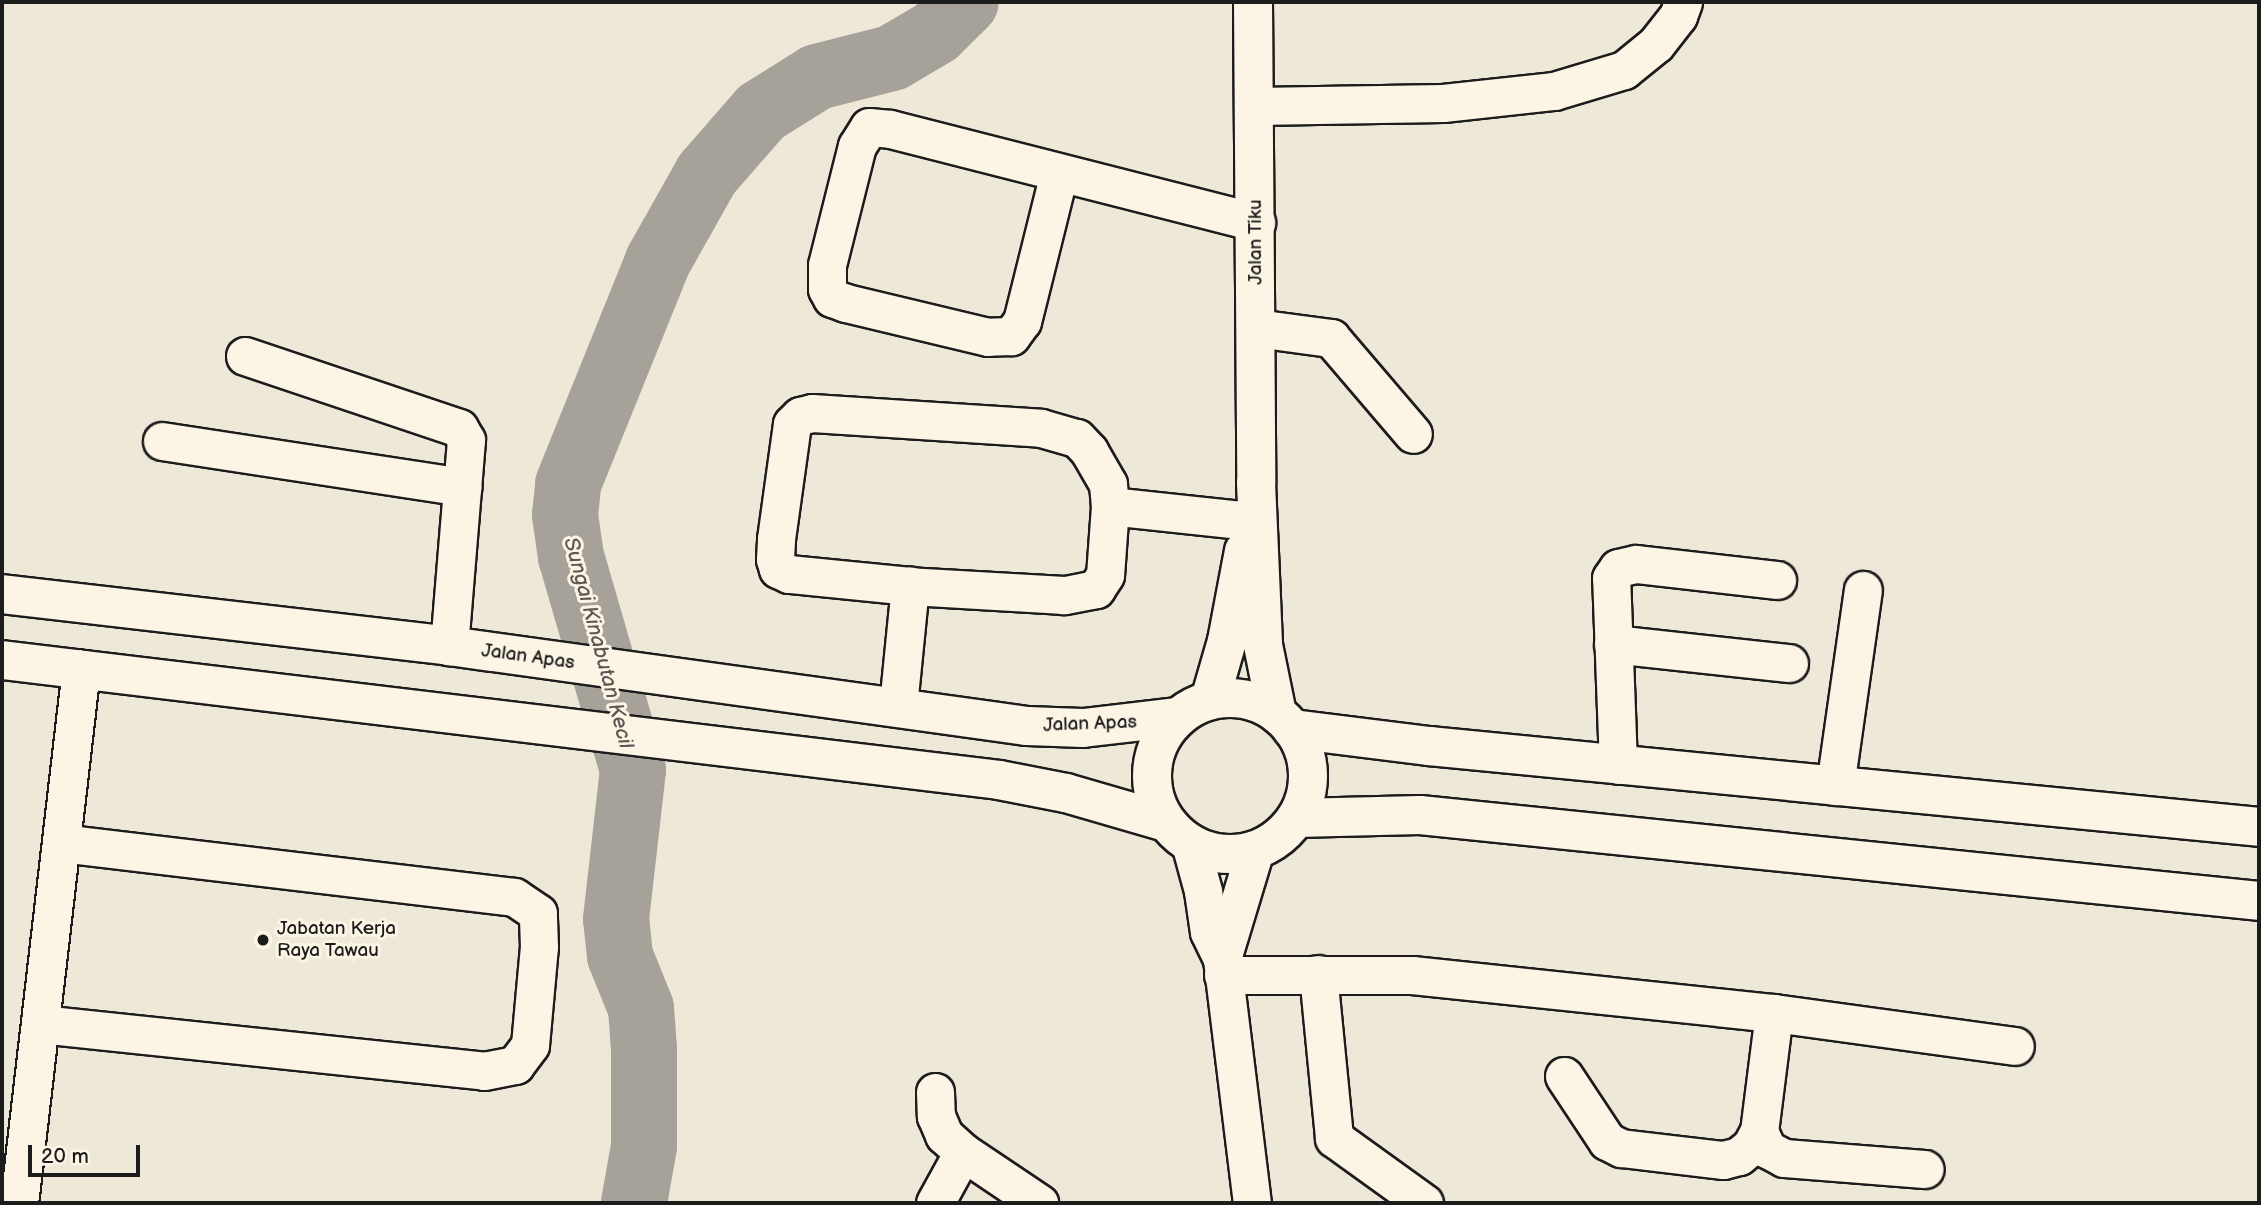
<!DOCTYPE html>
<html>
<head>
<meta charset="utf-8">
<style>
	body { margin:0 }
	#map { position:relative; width:2261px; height:1205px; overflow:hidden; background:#eee8d9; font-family:"Balsamiq Sans",sans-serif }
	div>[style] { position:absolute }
	.river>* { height:66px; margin:-33px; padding:0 33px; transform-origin:33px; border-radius:33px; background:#a7a299 }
	.roads { filter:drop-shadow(2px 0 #1c1c1c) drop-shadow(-2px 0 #1c1c1c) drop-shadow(0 2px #1c1c1c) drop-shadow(0 -2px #1c1c1c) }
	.minor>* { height:37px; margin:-18.5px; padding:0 18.5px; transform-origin:18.5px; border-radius:18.5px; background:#fcf5e5 }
	.major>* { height:38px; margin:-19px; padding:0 19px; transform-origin:19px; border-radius:19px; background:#fcf5e5 }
	.highway>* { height:38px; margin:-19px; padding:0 19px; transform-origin:19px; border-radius:19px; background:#fcf5e5 }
	.highway>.ring { margin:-19px; padding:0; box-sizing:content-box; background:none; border:38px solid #fcf5e5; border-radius:50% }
	.dots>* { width:19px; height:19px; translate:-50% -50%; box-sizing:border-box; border:4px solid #fcf5e5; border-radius:50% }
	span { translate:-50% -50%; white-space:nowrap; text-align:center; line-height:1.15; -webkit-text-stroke:6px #fcf5e5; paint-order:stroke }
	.street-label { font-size:19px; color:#1c1c1c }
	.poi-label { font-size:19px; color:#1c1c1c }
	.left { translate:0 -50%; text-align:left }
	.water-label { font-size:21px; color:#5b5854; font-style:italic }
	.frame { position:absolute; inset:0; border:4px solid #1c1c1c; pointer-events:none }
	.scale { position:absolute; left:28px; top:1145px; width:112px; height:32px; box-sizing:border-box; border:4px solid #1c1c1c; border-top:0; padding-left:9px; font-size:21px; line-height:24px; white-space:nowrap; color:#1c1c1c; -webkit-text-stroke:5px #fcf5e5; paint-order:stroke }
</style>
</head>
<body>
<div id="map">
	<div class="river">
		<i style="left:634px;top:1203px;width:58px;rotate:-80deg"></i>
		<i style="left:644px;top:1146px;width:97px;rotate:-90deg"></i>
		<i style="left:644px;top:1049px;width:41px;rotate:-94.2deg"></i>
		<i style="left:641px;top:1008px;width:56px;rotate:-112deg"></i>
		<i style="left:620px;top:956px;width:37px;rotate:-96deg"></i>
		<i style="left:616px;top:919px;width:150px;rotate:-83.5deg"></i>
		<i style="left:633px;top:770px;width:222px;rotate:-106.2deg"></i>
		<i style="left:571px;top:557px;width:42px;rotate:-98.1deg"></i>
		<i style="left:565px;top:515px;width:31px;rotate:-84deg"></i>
		<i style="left:568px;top:484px;width:240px;rotate:-68deg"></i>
		<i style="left:658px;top:261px;width:100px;rotate:-60.6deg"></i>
		<i style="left:707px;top:174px;width:82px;rotate:-48.9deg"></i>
		<i style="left:761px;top:112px;width:66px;rotate:-32deg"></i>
		<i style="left:817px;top:77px;width:77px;rotate:-14.2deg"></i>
		<i style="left:892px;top:58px;width:51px;rotate:-30.6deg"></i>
		<i style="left:936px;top:32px;width:42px;rotate:-45deg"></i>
	</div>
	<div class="roads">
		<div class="minor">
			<i style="left:1255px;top:106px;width:188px;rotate:-0.9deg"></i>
			<i style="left:1443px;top:103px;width:112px;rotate:-6.2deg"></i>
			<i style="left:1554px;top:91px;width:73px;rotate:-16.7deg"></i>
			<i style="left:1624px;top:70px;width:41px;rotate:-39.1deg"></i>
			<i style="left:1656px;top:44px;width:36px;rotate:-52deg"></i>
			<i style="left:1678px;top:16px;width:15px;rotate:-70deg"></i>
			<i style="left:1059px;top:173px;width:153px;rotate:104deg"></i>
			<i style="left:1022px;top:321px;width:19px;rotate:126deg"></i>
			<i style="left:1011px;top:336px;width:23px;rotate:178deg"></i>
			<i style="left:988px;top:337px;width:146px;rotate:-166.5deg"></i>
			<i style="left:846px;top:303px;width:15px;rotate:-160deg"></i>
			<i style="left:832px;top:298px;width:10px;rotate:-119deg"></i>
			<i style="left:827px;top:289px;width:24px;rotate:-90deg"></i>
			<i style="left:827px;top:265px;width:123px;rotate:-75.9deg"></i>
			<i style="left:857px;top:146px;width:22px;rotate:-58deg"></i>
			<i style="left:869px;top:127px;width:21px;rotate:5deg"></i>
			<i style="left:890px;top:129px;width:378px;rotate:14.3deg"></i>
			<i style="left:1256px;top:328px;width:76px;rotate:7.6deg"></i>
			<i style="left:1331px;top:338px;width:126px;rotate:49.5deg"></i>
			<i style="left:245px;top:356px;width:226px;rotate:18.6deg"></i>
			<i style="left:459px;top:428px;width:14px;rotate:60deg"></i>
			<i style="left:466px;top:440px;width:207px;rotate:94.7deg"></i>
			<i style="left:812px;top:413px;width:229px;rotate:3.7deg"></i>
			<i style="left:1041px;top:428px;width:37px;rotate:16deg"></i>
			<i style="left:1077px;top:438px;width:18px;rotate:47deg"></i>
			<i style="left:1089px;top:451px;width:38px;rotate:60deg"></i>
			<i style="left:1108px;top:484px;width:22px;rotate:85deg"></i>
			<i style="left:1110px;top:506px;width:69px;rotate:94.1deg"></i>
			<i style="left:1105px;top:575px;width:17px;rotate:123deg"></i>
			<i style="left:1096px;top:589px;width:33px;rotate:169deg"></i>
			<i style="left:1064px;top:595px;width:154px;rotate:-176.7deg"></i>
			<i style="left:910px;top:586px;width:122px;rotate:-174.3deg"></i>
			<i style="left:789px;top:574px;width:12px;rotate:-156deg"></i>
			<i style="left:778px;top:569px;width:10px;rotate:-107deg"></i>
			<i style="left:775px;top:559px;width:20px;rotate:-87deg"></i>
			<i style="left:776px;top:539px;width:116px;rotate:-82.1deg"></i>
			<i style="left:792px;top:424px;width:11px;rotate:-45deg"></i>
			<i style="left:800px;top:416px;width:12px;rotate:-14deg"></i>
			<i style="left:162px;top:441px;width:304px;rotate:8.7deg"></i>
			<i style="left:1110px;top:506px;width:141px;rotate:6.1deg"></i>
			<i style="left:1613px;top:644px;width:177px;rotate:6.2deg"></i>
			<i style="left:898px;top:706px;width:121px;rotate:-84.3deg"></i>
			<i style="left:1618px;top:765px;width:187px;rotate:-92.1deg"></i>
			<i style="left:1611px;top:578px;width:12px;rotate:-55deg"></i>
			<i style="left:1618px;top:568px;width:18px;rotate:-13deg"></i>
			<i style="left:1636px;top:564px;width:142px;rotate:6.5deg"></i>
			<i style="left:1835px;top:786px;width:198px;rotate:-81.9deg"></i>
			<i style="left:1190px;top:843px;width:50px;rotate:74.8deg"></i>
			<i style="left:1203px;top:891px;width:41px;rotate:81.7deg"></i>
			<i style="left:1209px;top:932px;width:30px;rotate:64deg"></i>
			<i style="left:1222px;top:959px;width:246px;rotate:83deg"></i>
			<i style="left:1222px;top:959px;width:114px;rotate:-73.2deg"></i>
			<i style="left:1318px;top:974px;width:165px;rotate:84.4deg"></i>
			<i style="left:1334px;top:1138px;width:111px;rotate:35.8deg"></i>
			<i style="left:1223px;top:975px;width:189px"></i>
			<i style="left:1412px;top:975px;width:364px;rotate:6deg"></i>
			<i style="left:1774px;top:1013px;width:243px;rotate:7.8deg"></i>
			<i style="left:1774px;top:1013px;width:119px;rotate:97.2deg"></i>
			<i style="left:1759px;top:1131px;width:20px;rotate:66deg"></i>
			<i style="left:1767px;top:1149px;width:19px;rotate:28deg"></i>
			<i style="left:1784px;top:1158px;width:141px;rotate:4.5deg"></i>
			<i style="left:40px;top:1024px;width:446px;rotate:6deg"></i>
			<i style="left:484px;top:1071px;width:32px;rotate:-11deg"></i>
			<i style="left:515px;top:1065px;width:25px;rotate:-53deg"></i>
			<i style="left:530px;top:1045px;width:98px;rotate:-84.8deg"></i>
			<i style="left:539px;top:947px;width:34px;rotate:-92deg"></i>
			<i style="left:538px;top:913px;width:29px;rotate:-146deg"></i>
			<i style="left:514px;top:897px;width:456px;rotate:-173.2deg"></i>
			<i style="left:1564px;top:1076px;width:78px;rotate:56.5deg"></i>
			<i style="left:1607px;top:1141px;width:16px;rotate:27deg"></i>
			<i style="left:1621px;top:1148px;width:103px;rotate:6.7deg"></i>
			<i style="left:1723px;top:1160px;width:16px;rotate:-14deg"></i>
			<i style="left:1739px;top:1156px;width:16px;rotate:-40deg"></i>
			<i style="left:1751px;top:1146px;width:17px;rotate:-62deg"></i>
			<i style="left:935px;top:1092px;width:24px;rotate:88deg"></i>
			<i style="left:936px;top:1116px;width:21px;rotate:67deg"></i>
			<i style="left:944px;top:1135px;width:25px;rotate:42deg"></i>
			<i style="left:963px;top:1152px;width:92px;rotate:33.9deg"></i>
			<i style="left:19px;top:1203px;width:538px;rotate:-83.38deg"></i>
			<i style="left:935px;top:1203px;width:58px;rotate:-61.2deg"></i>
		</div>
		<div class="major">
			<i style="left:1253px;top:2px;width:481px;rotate:89.6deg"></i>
			<i style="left:1256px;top:483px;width:162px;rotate:87.5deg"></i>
			<i style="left:1263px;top:645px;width:70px;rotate:78.5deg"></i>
			<i style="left:1210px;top:700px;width:61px;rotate:-73.9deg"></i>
			<i style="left:1227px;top:641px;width:92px;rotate:-79.3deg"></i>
		</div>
		<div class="highway">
			<i style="left:2px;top:594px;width:450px;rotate:6.6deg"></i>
			<i style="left:449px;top:646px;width:584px;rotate:7.88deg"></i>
			<i style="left:1027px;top:726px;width:56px;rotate:2deg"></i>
			<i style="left:1083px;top:728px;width:96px;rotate:-6.6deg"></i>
			<i style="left:2px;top:660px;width:1004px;rotate:6.86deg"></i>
			<i style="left:999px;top:780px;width:68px;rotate:11deg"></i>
			<i style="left:1066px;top:793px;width:104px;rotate:16.2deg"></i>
			<i class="ring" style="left:1152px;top:698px;width:118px;height:118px"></i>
			<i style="left:1292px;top:729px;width:138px;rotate:7.1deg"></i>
			<i style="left:1429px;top:746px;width:834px;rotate:5.57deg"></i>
			<i style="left:1296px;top:818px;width:124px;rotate:-1.4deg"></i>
			<i style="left:1420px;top:815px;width:843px;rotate:5.85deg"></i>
		</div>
	</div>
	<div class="dots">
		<i style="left:263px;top:940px;background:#1c1c1c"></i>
	</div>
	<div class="street-label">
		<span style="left:1256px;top:242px;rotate:-90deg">Jalan Tiku</span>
		<span style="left:528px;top:657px;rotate:8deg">Jalan Apas</span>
		<span style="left:1090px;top:724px;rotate:-2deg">Jalan Apas</span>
	</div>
	<div class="poi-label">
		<span class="left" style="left:277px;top:940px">Jabatan Kerja<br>Raya Tawau</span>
	</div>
	<div class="water-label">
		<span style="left:598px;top:643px;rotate:75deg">Sungai Kinabutan Kecil</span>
	</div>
	<div class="frame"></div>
	<div class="scale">20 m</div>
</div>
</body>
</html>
